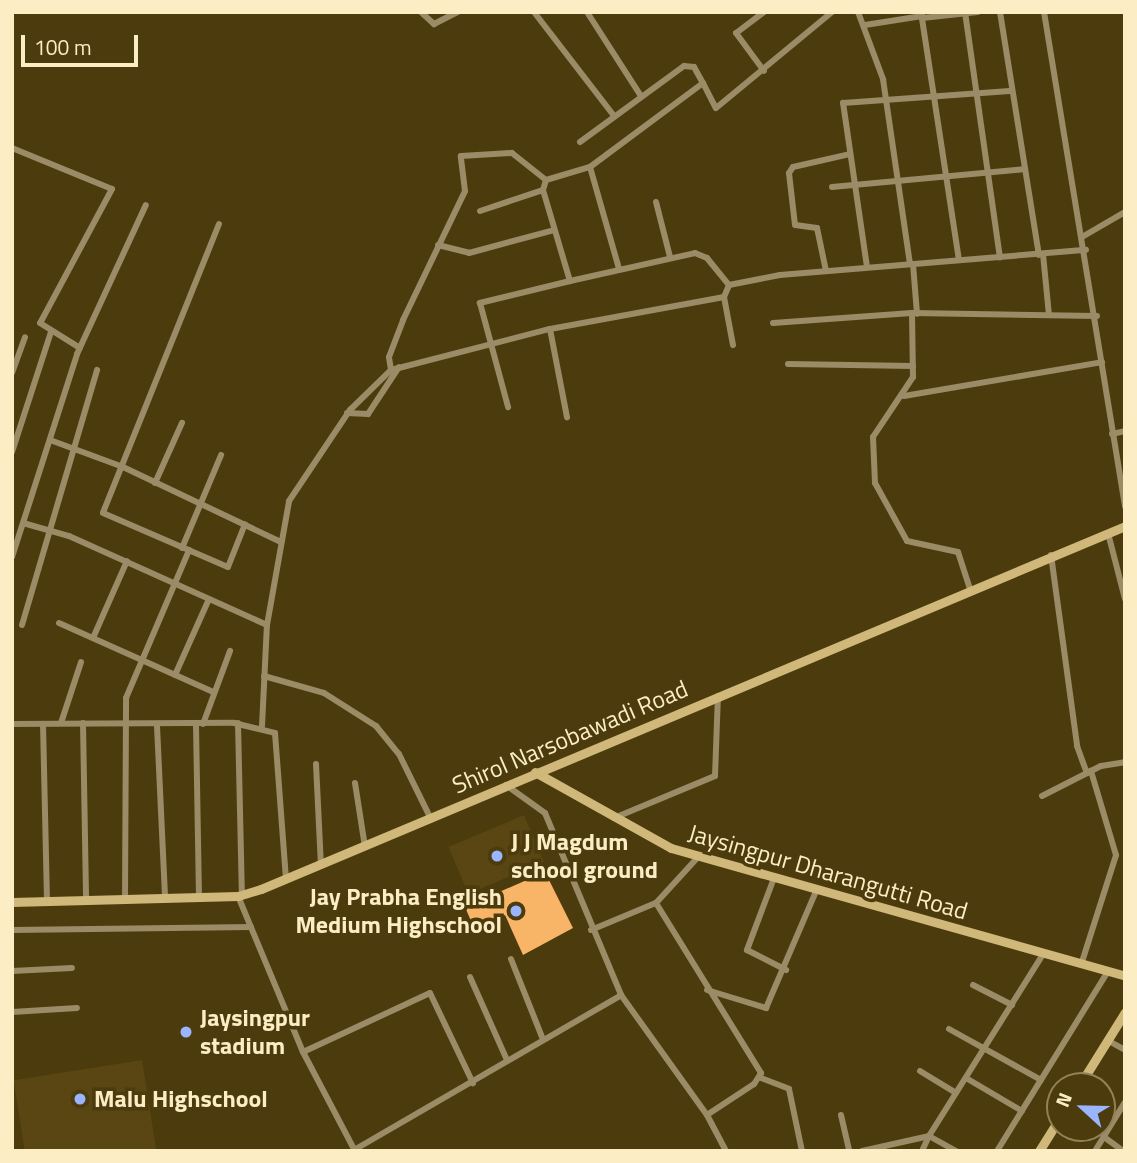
<!DOCTYPE html>
<html>
<head>
<meta charset="utf-8">
<style>
	body { margin:0 }
	#map { position:relative; width:1137px; height:1163px; overflow:hidden; background:#4c3b0c; font-family:"Titillium Web",sans-serif }
	div>[style] { position:absolute }
	.built>* { inset:0; background:#594613; transform-origin:0 0 }
	.building>* { inset:0; background:#f8b467 }
	.street>* { height:6px; margin:-3px; padding:0 3px; transform-origin:3px; border-radius:3px; background:#9b8b66 }
	.secondary>* { height:9px; margin:-4.5px; padding:0 4.5px; transform-origin:4.5px; border-radius:4.5px; background:#d0b77a }
	.dots>* { width:19px; height:19px; translate:-50% -50%; box-sizing:border-box; border:4px solid #4c3b0c; border-radius:50% }
	span { translate:-50% -50%; white-space:nowrap; text-align:center; line-height:1.15; -webkit-text-stroke:7px #4c3b0c; paint-order:stroke }
	.street-label { font-size:24px; color:#fdedc5 }
	.poi-label { font-size:24px; color:#fdedc5; font-weight:700 }
	.left { translate:0 -50%; text-align:left }
	.right { translate:-100% -50%; text-align:right }
	.frame { position:absolute; inset:0; border:14px solid #fdedc5; pointer-events:none }
	.north { position:absolute; left:1046px; top:1072px; width:70px; height:70px; box-sizing:border-box; background:#4c3b0c; border:2px solid #938256; border-radius:50%; rotate:292deg; font-size:19px; font-weight:700; line-height:28px; text-align:center; color:#fdedc5 }
	.north::after { content:''; display:block; margin:auto; width:24px; height:32px; background:#9ab5fd; clip-path:polygon(50% 0,100% 100%,50% 72%,0 100%) }
	.scale { position:absolute; left:21px; top:35px; width:117px; height:32px; box-sizing:border-box; border:4px solid #fdedc5; border-top:0; padding-left:9px; font-size:21px; line-height:24px; white-space:nowrap; color:#fdedc5; -webkit-text-stroke:5px #4c3b0c; paint-order:stroke }
</style>
</head>
<body>
<div id="map">
	<div class="built">
		<i style="left:524px;top:815px;width:51px;height:82px;rotate:67deg"></i>
		<i style="left:142px;top:1060px;width:92px;height:130px;rotate:81deg"></i>
	</div>
	<div class="building">
		<i style="clip-path:polygon(545px 872px,573px 928px,523px 955px,505px 915px,474px 928px,465px 907px)"></i>
	</div>
	<div class="street">
		<i style="left:421px;top:12px;width:18px;rotate:43deg"></i>
		<i style="left:434px;top:24px;width:27px;rotate:-27deg"></i>
		<i style="left:534px;top:12px;width:131px;rotate:52.4deg"></i>
		<i style="left:587px;top:12px;width:100px;rotate:57.3deg"></i>
		<i style="left:764px;top:12px;width:35px;rotate:143deg"></i>
		<i style="left:736px;top:33px;width:47px;rotate:53.6deg"></i>
		<i style="left:858px;top:12px;width:72px;rotate:69.5deg"></i>
		<i style="left:883px;top:79px;width:187px;rotate:81.7deg"></i>
		<i style="left:921px;top:12px;width:251px;rotate:81.3deg"></i>
		<i style="left:965px;top:12px;width:248px;rotate:81.9deg"></i>
		<i style="left:1000px;top:12px;width:246px;rotate:80.9deg"></i>
		<i style="left:1044px;top:12px;width:501px;rotate:80.69deg"></i>
		<i style="left:922px;top:18px;width:56px;rotate:-6.1deg"></i>
		<i style="left:865px;top:25px;width:58px;rotate:-9deg"></i>
		<i style="left:580px;top:142px;width:129px;rotate:-36.2deg"></i>
		<i style="left:684px;top:66px;width:10px;rotate:6deg"></i>
		<i style="left:694px;top:67px;width:18px;rotate:61deg"></i>
		<i style="left:12px;top:148px;width:108px;rotate:22.3deg"></i>
		<i style="left:112px;top:189px;width:152px;rotate:118.2deg"></i>
		<i style="left:40px;top:323px;width:47px;rotate:32deg"></i>
		<i style="left:590px;top:167px;width:106px;rotate:74.1deg"></i>
		<i style="left:546px;top:180px;width:46px;rotate:-16.5deg"></i>
		<i style="left:590px;top:167px;width:141px;rotate:-36.6deg"></i>
		<i style="left:703px;top:83px;width:28px;rotate:63deg"></i>
		<i style="left:716px;top:108px;width:151px;rotate:-39.6deg"></i>
		<i style="left:832px;top:187px;width:194px;rotate:-5.3deg"></i>
		<i style="left:656px;top:202px;width:57px;rotate:75.7deg"></i>
		<i style="left:480px;top:211px;width:66px;rotate:-18.4deg"></i>
		<i style="left:219px;top:224px;width:311px;rotate:111.9deg"></i>
		<i style="left:103px;top:513px;width:136px;rotate:23.4deg"></i>
		<i style="left:228px;top:567px;width:46px;rotate:-68.4deg"></i>
		<i style="left:1082px;top:237px;width:50px;rotate:-30.2deg"></i>
		<i style="left:438px;top:245px;width:32px;rotate:14deg"></i>
		<i style="left:469px;top:253px;width:88px;rotate:-15.1deg"></i>
		<i style="left:1043px;top:254px;width:61px;rotate:84.4deg"></i>
		<i style="left:913px;top:264px;width:50px;rotate:85.4deg"></i>
		<i style="left:867px;top:267px;width:166px;rotate:-98.3deg"></i>
		<i style="left:843px;top:103px;width:167px;rotate:-4.1deg"></i>
		<i style="left:826px;top:271px;width:44px;rotate:-101.8deg"></i>
		<i style="left:817px;top:228px;width:22px;rotate:-172deg"></i>
		<i style="left:795px;top:225px;width:52px;rotate:-96.6deg"></i>
		<i style="left:789px;top:173px;width:7px;rotate:-56deg"></i>
		<i style="left:793px;top:167px;width:58px;rotate:-12.8deg"></i>
		<i style="left:570px;top:281px;width:128px;rotate:-12.6deg"></i>
		<i style="left:695px;top:253px;width:13px;rotate:23deg"></i>
		<i style="left:707px;top:258px;width:35px;rotate:51deg"></i>
		<i style="left:724px;top:297px;width:49px;rotate:79.4deg"></i>
		<i style="left:912px;top:313px;width:64px;rotate:89.1deg"></i>
		<i style="left:913px;top:377px;width:72px;rotate:123.7deg"></i>
		<i style="left:873px;top:437px;width:46px;rotate:87.5deg"></i>
		<i style="left:875px;top:483px;width:66px;rotate:61.1deg"></i>
		<i style="left:907px;top:541px;width:52px;rotate:12.2deg"></i>
		<i style="left:958px;top:552px;width:39px;rotate:72deg"></i>
		<i style="left:773px;top:323px;width:139px;rotate:-4.1deg"></i>
		<i style="left:912px;top:313px;width:185px;rotate:0.9deg"></i>
		<i style="left:550px;top:329px;width:90px;rotate:79.1deg"></i>
		<i style="left:788px;top:364px;width:125px;rotate:0.9deg"></i>
		<i style="left:391px;top:370px;width:13px;rotate:-99deg"></i>
		<i style="left:389px;top:357px;width:40px;rotate:-69deg"></i>
		<i style="left:403px;top:320px;width:143px;rotate:-64.3deg"></i>
		<i style="left:465px;top:191px;width:35px;rotate:-97deg"></i>
		<i style="left:461px;top:156px;width:51px;rotate:-3.4deg"></i>
		<i style="left:512px;top:153px;width:43px;rotate:38.5deg"></i>
		<i style="left:546px;top:180px;width:10px;rotate:107deg"></i>
		<i style="left:543px;top:190px;width:95px;rotate:73.5deg"></i>
		<i style="left:570px;top:281px;width:93px;rotate:166.3deg"></i>
		<i style="left:480px;top:303px;width:108px;rotate:74.9deg"></i>
		<i style="left:12px;top:373px;width:38px;rotate:-70deg"></i>
		<i style="left:904px;top:396px;width:201px;rotate:-9.7deg"></i>
		<i style="left:347px;top:413px;width:21px;rotate:3deg"></i>
		<i style="left:368px;top:414px;width:56px;rotate:-56.6deg"></i>
		<i style="left:1112px;top:434px;width:13px;rotate:-13deg"></i>
		<i style="left:50px;top:440px;width:78px;rotate:20.3deg"></i>
		<i style="left:123px;top:467px;width:173px;rotate:25.4deg"></i>
		<i style="left:12px;top:452px;width:126px;rotate:-72deg"></i>
		<i style="left:155px;top:483px;width:66px;rotate:-65.8deg"></i>
		<i style="left:23px;top:523px;width:48px;rotate:15.8deg"></i>
		<i style="left:69px;top:536px;width:217px;rotate:24.2deg"></i>
		<i style="left:1108px;top:533px;width:68px;rotate:75.6deg"></i>
		<i style="left:182px;top:548px;width:101px;rotate:-67.2deg"></i>
		<i style="left:1051px;top:555px;width:193px;rotate:82.2deg"></i>
		<i style="left:1077px;top:746px;width:29px;rotate:70deg"></i>
		<i style="left:12px;top:557px;width:213px;rotate:-72.2deg"></i>
		<i style="left:77px;top:354px;width:164px;rotate:-65.2deg"></i>
		<i style="left:59px;top:623px;width:169px;rotate:24.1deg"></i>
		<i style="left:22px;top:625px;width:266px;rotate:-73.6deg"></i>
		<i style="left:93px;top:638px;width:84px;rotate:-66.2deg"></i>
		<i style="left:175px;top:675px;width:83px;rotate:-65.9deg"></i>
		<i style="left:264px;top:676px;width:62px;rotate:15.8deg"></i>
		<i style="left:324px;top:693px;width:62px;rotate:32.4deg"></i>
		<i style="left:376px;top:726px;width:36px;rotate:51deg"></i>
		<i style="left:399px;top:754px;width:70px;rotate:63.8deg"></i>
		<i style="left:61px;top:723px;width:64px;rotate:-71.8deg"></i>
		<i style="left:83px;top:723px;width:177px;rotate:89deg"></i>
		<i style="left:238px;top:723px;width:172px;rotate:88.7deg"></i>
		<i style="left:12px;top:724px;width:222px;rotate:-0.3deg"></i>
		<i style="left:234px;top:723px;width:42px;rotate:13.7deg"></i>
		<i style="left:275px;top:733px;width:147px;rotate:85.7deg"></i>
		<i style="left:43px;top:724px;width:177px;rotate:88.7deg"></i>
		<i style="left:203px;top:724px;width:78px;rotate:-69.7deg"></i>
		<i style="left:196px;top:725px;width:171px;rotate:89deg"></i>
		<i style="left:157px;top:726px;width:172px;rotate:87.3deg"></i>
		<i style="left:262px;top:726px;width:101px;rotate:-87.2deg"></i>
		<i style="left:267px;top:625px;width:126px;rotate:-79.9deg"></i>
		<i style="left:289px;top:501px;width:110px;rotate:-56.2deg"></i>
		<i style="left:350px;top:410px;width:57px;rotate:-44.3deg"></i>
		<i style="left:391px;top:370px;width:164px;rotate:-14.5deg"></i>
		<i style="left:550px;top:329px;width:177px;rotate:-10.4deg"></i>
		<i style="left:724px;top:297px;width:13px;rotate:-67deg"></i>
		<i style="left:729px;top:285px;width:52px;rotate:-11.1deg"></i>
		<i style="left:780px;top:275px;width:307px;rotate:-4.7deg"></i>
		<i style="left:316px;top:764px;width:101px;rotate:87.2deg"></i>
		<i style="left:355px;top:783px;width:65px;rotate:81.1deg"></i>
		<i style="left:506px;top:785px;width:48px;rotate:35.7deg"></i>
		<i style="left:545px;top:813px;width:197px;rotate:67.3deg"></i>
		<i style="left:621px;top:995px;width:148px;rotate:54.4deg"></i>
		<i style="left:707px;top:1115px;width:41px;rotate:62.2deg"></i>
		<i style="left:1042px;top:796px;width:66px;rotate:-27deg"></i>
		<i style="left:1101px;top:766px;width:24px;rotate:-9deg"></i>
		<i style="left:614px;top:818px;width:109px;rotate:-22.6deg"></i>
		<i style="left:715px;top:776px;width:80px;rotate:-87.9deg"></i>
		<i style="left:774px;top:878px;width:77px;rotate:110.6deg"></i>
		<i style="left:747px;top:950px;width:44px;rotate:27.1deg"></i>
		<i style="left:238px;top:896px;width:169px;rotate:67.4deg"></i>
		<i style="left:303px;top:1052px;width:112px;rotate:62.3deg"></i>
		<i style="left:125px;top:900px;width:202px;rotate:-89.7deg"></i>
		<i style="left:126px;top:698px;width:161px;rotate:-66.9deg"></i>
		<i style="left:656px;top:903px;width:200px;rotate:58.3deg"></i>
		<i style="left:761px;top:1073px;width:13px;rotate:122deg"></i>
		<i style="left:754px;top:1084px;width:56px;rotate:146.6deg"></i>
		<i style="left:12px;top:930px;width:239px;rotate:-0.7deg"></i>
		<i style="left:591px;top:930px;width:70px;rotate:-22.6deg"></i>
		<i style="left:656px;top:903px;width:64px;rotate:-47.5deg"></i>
		<i style="left:511px;top:959px;width:84px;rotate:68.3deg"></i>
		<i style="left:1081px;top:965px;width:115px;rotate:-72.3deg"></i>
		<i style="left:1116px;top:855px;width:88px;rotate:-106.6deg"></i>
		<i style="left:12px;top:971px;width:60px;rotate:-2.9deg"></i>
		<i style="left:470px;top:977px;width:91px;rotate:66deg"></i>
		<i style="left:973px;top:985px;width:44px;rotate:27.1deg"></i>
		<i style="left:707px;top:990px;width:62px;rotate:17deg"></i>
		<i style="left:766px;top:1008px;width:129px;rotate:-66.8deg"></i>
		<i style="left:12px;top:1012px;width:65px;rotate:-3.5deg"></i>
		<i style="left:949px;top:1029px;width:105px;rotate:29deg"></i>
		<i style="left:1107px;top:1040px;width:21px;rotate:29deg"></i>
		<i style="left:303px;top:1052px;width:140px;rotate:-24.9deg"></i>
		<i style="left:430px;top:993px;width:100px;rotate:64.5deg"></i>
		<i style="left:920px;top:1071px;width:42px;rotate:31.4deg"></i>
		<i style="left:761px;top:1078px;width:30px;rotate:21deg"></i>
		<i style="left:789px;top:1089px;width:63px;rotate:78.2deg"></i>
		<i style="left:966px;top:1078px;width:65px;rotate:30.5deg"></i>
		<i style="left:841px;top:1115px;width:37px;rotate:77deg"></i>
		<i style="left:1104px;top:1137px;width:24px;rotate:36deg"></i>
		<i style="left:354px;top:1150px;width:309px;rotate:-30.1deg"></i>
		<i style="left:862px;top:1151px;width:69px;rotate:-12.6deg"></i>
		<i style="left:929px;top:1136px;width:215px;rotate:-57.9deg"></i>
		<i style="left:922px;top:1151px;width:17px;rotate:-65deg"></i>
		<i style="left:929px;top:1136px;width:31px;rotate:29deg"></i>
		<i style="left:997px;top:1151px;width:209px;rotate:-58.3deg"></i>
		<i style="left:1095px;top:1151px;width:57px;rotate:-58.5deg"></i>
	</div>
	<div class="secondary">
		<i style="left:535px;top:772px;width:156px;rotate:29.2deg"></i>
		<i style="left:671px;top:848px;width:472px;rotate:15.7deg"></i>
		<i style="left:12px;top:902px;width:226px;rotate:-1.5deg"></i>
		<i style="left:238px;top:896px;width:24px;rotate:-17deg"></i>
		<i style="left:261px;top:889px;width:937px;rotate:-22.79deg"></i>
		<i style="left:1079px;top:1086px;width:87px;rotate:-58.1deg"></i>
		<i style="left:1039px;top:1151px;width:40px;rotate:-58deg"></i>
	</div>
	<div class="dots">
		<i style="left:497px;top:856px;background:#9ab5fd"></i>
		<i style="left:516px;top:911px;background:#9ab5fd"></i>
		<i style="left:186px;top:1032px;background:#9ab5fd"></i>
		<i style="left:80px;top:1099px;background:#9ab5fd"></i>
	</div>
	<div class="street-label">
		<span style="left:570px;top:737px;rotate:-23deg">Shirol Narsobawadi Road</span>
		<span style="left:828px;top:872px;rotate:16deg">Jaysingpur Dharangutti Road</span>
	</div>
	<div class="poi-label">
		<span class="left" style="left:511px;top:856px">J J Magdum<br>school ground</span>
		<span class="right" style="left:502px;top:911px">Jay Prabha English<br>Medium Highschool</span>
		<span class="left" style="left:200px;top:1032px">Jaysingpur<br>stadium</span>
		<span class="left" style="left:94px;top:1099px">Malu Highschool</span>
	</div>
	<div class="frame"></div>
	<div class="north">N</div>
	<div class="scale">100 m</div>
</div>
</body>
</html>
